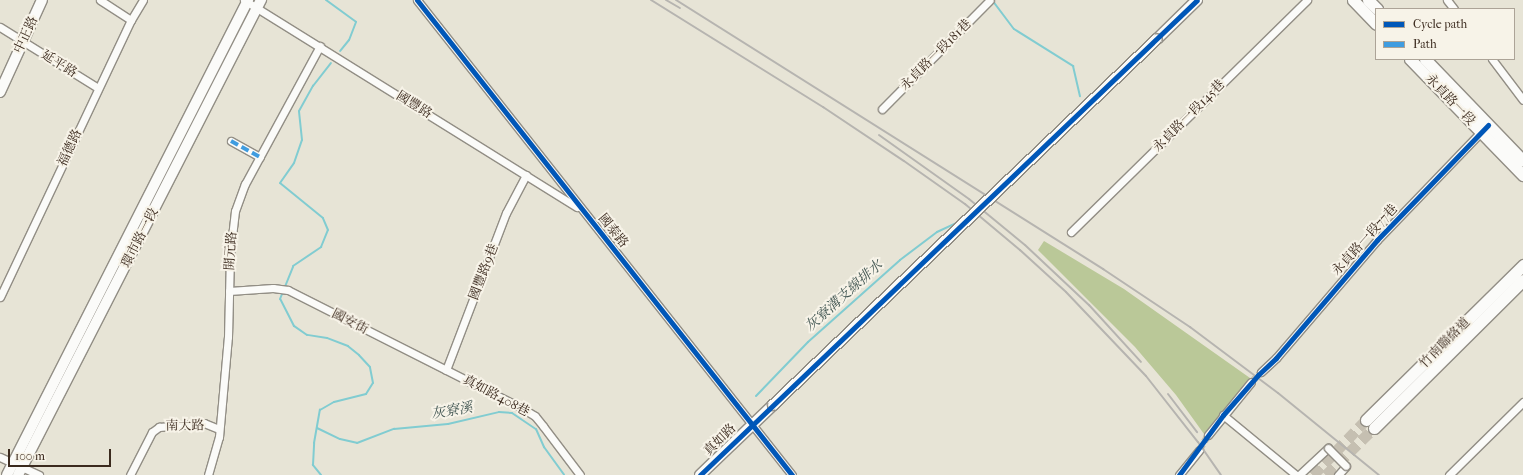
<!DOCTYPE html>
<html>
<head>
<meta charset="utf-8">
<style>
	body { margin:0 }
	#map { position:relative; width:1523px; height:475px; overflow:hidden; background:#e7e4d6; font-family:"IM FELL French Canon","Noto Serif TC",serif }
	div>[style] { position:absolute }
	.forest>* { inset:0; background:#bac898 }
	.stream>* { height:2px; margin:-1px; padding:0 1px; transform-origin:1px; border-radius:1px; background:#81ccd1 }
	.street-tunnel>* { height:7px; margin-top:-3.5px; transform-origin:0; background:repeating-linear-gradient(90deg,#c5bfb1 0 7px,transparent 0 10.5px) }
	.primary-tunnel>* { height:11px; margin-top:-5.5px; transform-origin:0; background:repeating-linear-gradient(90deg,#c5bfb1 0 11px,transparent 0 16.5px) }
	.roads { filter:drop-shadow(1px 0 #928e85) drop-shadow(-1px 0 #928e85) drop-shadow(0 1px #928e85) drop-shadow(0 -1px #928e85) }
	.street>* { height:7px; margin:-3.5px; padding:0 3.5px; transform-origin:3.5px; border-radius:3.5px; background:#fbfbf9 }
	.secondary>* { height:10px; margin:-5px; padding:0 5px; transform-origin:5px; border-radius:5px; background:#fbfbf9 }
	.primary>* { height:11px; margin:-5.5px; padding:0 5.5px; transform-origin:5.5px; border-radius:5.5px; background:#fbfbf9 }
	.rail>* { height:2px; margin:-1px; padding:0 1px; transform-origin:1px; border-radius:1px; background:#b6b4b0 }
	.bridges { filter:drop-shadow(1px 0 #928e85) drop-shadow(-1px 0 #928e85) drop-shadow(0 1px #928e85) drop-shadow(0 -1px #928e85) }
	.street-bridge>* { height:7px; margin:-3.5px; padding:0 3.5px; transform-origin:3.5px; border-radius:3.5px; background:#fbfbf9 }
	.secondary-bridge>* { height:10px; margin:-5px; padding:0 5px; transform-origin:5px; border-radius:5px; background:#fbfbf9 }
	.quiet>* { height:4px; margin-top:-2px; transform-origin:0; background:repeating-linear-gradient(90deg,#3f9ce0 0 8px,transparent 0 12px) }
	.cycleway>* { height:5px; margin:-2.5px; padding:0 2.5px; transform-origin:2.5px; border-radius:2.5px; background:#0057b8 }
	span { translate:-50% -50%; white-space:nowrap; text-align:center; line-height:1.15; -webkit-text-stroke:4px #f7f3e8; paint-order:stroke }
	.street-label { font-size:13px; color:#3b2a1e }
	.water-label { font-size:14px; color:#435753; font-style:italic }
	.legend { position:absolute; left:1375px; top:8px; width:140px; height:52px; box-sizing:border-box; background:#f7f3e8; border:1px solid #aca397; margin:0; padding:5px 7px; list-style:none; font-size:12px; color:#3b2a1e }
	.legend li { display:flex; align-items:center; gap:8px; height:20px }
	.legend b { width:20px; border:1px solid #aca397 }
	.scale { position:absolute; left:8px; top:449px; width:103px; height:18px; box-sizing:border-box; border:2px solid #3b2a1e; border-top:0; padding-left:5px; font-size:12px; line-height:14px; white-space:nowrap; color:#3b2a1e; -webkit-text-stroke:3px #f7f3e8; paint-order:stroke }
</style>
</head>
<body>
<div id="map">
	<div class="forest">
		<i style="clip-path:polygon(1044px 241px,1124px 289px,1250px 378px,1204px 434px,1176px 395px,1135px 347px,1038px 250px)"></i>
	</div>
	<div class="stream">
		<i style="left:326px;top:0;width:37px;rotate:36deg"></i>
		<i style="left:356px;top:22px;width:19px;rotate:111deg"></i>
		<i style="left:349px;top:40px;width:14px;rotate:129deg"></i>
		<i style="left:992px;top:0;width:36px;rotate:53deg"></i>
		<i style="left:1014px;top:29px;width:70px;rotate:32.1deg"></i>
		<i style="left:1073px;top:66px;width:31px;rotate:77deg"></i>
		<i style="left:756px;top:396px;width:75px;rotate:-46.1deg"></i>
		<i style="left:808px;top:342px;width:123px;rotate:-41.7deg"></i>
		<i style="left:900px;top:260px;width:46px;rotate:-37.1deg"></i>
		<i style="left:937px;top:232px;width:21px;rotate:-25deg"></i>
		<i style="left:317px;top:428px;width:25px;rotate:26deg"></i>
		<i style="left:340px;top:439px;width:17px;rotate:13deg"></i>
		<i style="left:357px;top:443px;width:40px;rotate:-21deg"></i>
		<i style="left:394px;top:429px;width:54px;rotate:-5.3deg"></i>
		<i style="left:448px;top:424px;width:52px;rotate:-13.2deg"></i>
		<i style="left:499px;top:412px;width:13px;rotate:4deg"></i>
		<i style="left:512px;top:413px;width:29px;rotate:34deg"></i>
		<i style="left:536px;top:429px;width:20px;rotate:66deg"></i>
		<i style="left:544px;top:447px;width:34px;rotate:54deg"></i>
		<i style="left:717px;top:439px;width:18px;rotate:-43deg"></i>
		<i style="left:321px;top:475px;width:13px;rotate:-129deg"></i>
		<i style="left:313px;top:465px;width:22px;rotate:-87deg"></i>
		<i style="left:314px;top:443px;width:34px;rotate:-80deg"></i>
		<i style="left:320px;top:410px;width:16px;rotate:-30deg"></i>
		<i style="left:334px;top:402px;width:33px;rotate:-14deg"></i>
		<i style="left:366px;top:394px;width:13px;rotate:-58deg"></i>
		<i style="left:373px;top:383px;width:16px;rotate:-101deg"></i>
		<i style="left:370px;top:367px;width:16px;rotate:-133deg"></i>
		<i style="left:359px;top:355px;width:14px;rotate:-141deg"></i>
		<i style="left:348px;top:346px;width:22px;rotate:-159deg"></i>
		<i style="left:327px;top:338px;width:20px;rotate:-171deg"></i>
		<i style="left:307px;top:335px;width:16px;rotate:-145deg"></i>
		<i style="left:294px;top:326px;width:30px;rotate:-117deg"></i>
		<i style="left:280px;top:299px;width:35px;rotate:-68deg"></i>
		<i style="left:293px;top:266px;width:34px;rotate:-34deg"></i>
		<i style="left:321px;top:247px;width:18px;rotate:-68deg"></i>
		<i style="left:328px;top:230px;width:13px;rotate:-113deg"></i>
		<i style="left:323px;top:218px;width:55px;rotate:-140.9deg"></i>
		<i style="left:280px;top:183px;width:24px;rotate:-55deg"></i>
		<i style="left:294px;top:163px;width:24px;rotate:-71deg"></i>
		<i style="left:302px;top:140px;width:29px;rotate:-96deg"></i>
		<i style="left:299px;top:111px;width:29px;rotate:-61deg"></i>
		<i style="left:313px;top:86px;width:29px;rotate:-52deg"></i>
	</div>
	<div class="street-tunnel">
		<i style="left:1251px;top:382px;width:14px;rotate:-45deg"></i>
		<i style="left:1199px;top:450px;width:17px;rotate:-59deg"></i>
	</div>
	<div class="primary-tunnel">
		<i style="left:1313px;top:475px;width:76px;rotate:-46.1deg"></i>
		<i style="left:1326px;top:475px;width:67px;rotate:-44.4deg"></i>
	</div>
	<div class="roads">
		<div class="street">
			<i style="left:100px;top:0;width:37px;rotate:33deg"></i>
			<i style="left:244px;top:0;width:392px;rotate:31.9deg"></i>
			<i style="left:417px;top:0;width:605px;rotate:51.71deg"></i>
			<i style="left:1447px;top:0;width:11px;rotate:52deg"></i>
			<i style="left:0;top:27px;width:115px;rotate:31.9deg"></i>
			<i style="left:1492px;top:59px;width:51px;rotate:52.9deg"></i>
			<i style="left:882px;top:109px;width:153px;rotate:-45.3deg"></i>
			<i style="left:231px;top:141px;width:33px;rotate:29deg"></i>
			<i style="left:1071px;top:232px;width:331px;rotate:-44.5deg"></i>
			<i style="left:229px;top:291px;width:44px;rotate:-3.9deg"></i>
			<i style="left:273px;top:288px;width:15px;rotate:8deg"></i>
			<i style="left:288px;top:290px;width:260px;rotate:26.8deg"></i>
			<i style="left:520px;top:407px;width:17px;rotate:31deg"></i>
			<i style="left:535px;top:416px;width:13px;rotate:51deg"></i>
			<i style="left:543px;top:426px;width:61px;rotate:52.9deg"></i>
			<i style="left:0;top:297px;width:306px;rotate:-64.7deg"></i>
			<i style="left:131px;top:20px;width:23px;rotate:-59deg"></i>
			<i style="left:446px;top:370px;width:168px;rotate:-69.1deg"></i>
			<i style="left:506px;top:213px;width:43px;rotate:-62.2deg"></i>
			<i style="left:1261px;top:372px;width:21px;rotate:-43deg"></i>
			<i style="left:1276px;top:358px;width:155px;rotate:-49.4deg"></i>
			<i style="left:1377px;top:240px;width:154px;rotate:-46.1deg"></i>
			<i style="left:1223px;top:415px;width:94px;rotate:39.4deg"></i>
			<i style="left:1208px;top:435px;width:68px;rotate:-50.9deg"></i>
			<i style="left:0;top:457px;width:43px;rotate:24.8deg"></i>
			<i style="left:130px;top:475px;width:48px;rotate:-62.9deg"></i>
			<i style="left:152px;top:432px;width:9px;rotate:-36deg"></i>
			<i style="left:159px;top:427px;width:45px;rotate:-5.1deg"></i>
			<i style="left:204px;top:423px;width:16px;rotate:22deg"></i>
			<i style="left:208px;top:475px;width:40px;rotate:-74deg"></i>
			<i style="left:219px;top:437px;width:100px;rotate:-84.9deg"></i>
			<i style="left:228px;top:337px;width:83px;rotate:-88.6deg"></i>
			<i style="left:230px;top:254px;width:43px;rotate:-83.4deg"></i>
			<i style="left:235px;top:211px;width:29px;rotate:-70deg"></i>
			<i style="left:245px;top:184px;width:157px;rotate:-61.5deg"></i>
			<i style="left:1179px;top:475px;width:32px;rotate:-51deg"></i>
			<i style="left:1299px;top:475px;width:40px;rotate:-43deg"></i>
			<i style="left:1338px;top:475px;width:12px;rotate:-48deg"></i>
			<i style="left:1449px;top:475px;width:104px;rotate:-44.6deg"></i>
		</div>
		<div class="secondary">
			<i style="left:1157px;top:39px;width:56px;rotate:-44.3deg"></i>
			<i style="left:0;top:92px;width:101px;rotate:-65.5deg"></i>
			<i style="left:7px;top:475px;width:533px;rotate:-63.1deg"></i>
			<i style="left:18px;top:475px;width:534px;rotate:-62.91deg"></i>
			<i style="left:700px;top:475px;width:101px;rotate:-43.8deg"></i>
		</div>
		<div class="primary">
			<i style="left:1353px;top:0;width:33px;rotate:46deg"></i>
			<i style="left:1368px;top:0;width:13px;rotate:45deg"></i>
			<i style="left:1410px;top:59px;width:162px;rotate:45.8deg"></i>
			<i style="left:1425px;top:59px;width:141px;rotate:46.1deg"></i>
			<i style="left:1366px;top:420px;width:221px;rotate:-44.6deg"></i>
			<i style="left:1374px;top:428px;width:210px;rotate:-44.8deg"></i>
		</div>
	</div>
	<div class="rail">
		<i style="left:651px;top:0;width:203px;rotate:31.9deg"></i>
		<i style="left:823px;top:107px;width:97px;rotate:33.7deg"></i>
		<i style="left:904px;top:161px;width:75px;rotate:35.2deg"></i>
		<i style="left:965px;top:204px;width:72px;rotate:39.9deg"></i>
		<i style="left:1020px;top:250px;width:62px;rotate:42.4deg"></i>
		<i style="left:1066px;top:292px;width:116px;rotate:46.4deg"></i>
		<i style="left:1146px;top:376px;width:84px;rotate:51.8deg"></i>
		<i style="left:1198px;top:442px;width:40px;rotate:55.1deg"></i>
		<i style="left:666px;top:0;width:16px;rotate:30deg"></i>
		<i style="left:676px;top:0;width:505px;rotate:32.21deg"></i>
		<i style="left:1103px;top:269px;width:105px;rotate:33.7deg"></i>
		<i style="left:1190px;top:327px;width:110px;rotate:36.9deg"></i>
		<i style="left:1278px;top:393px;width:130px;rotate:39.1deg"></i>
		<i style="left:879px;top:135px;width:110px;rotate:35.4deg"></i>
		<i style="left:969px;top:199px;width:72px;rotate:39.4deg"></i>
		<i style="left:1025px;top:245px;width:88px;rotate:43.2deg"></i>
		<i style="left:1089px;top:305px;width:77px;rotate:47.6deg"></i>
		<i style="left:1168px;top:394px;width:48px;rotate:52.7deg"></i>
	</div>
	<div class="bridges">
		<div class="street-bridge">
			<i style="left:1328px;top:448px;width:25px;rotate:45deg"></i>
		</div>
		<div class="secondary-bridge">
			<i style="left:773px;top:405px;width:530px;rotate:-43.63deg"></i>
		</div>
	</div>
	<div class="quiet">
		<i style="left:231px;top:141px;width:33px;rotate:29deg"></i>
	</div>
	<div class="cycleway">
		<i style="left:417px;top:0;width:605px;rotate:51.71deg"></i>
		<i style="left:700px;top:475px;width:687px;rotate:-43.7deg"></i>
		<i style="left:1179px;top:475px;width:74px;rotate:-53.7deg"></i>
		<i style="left:1223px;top:415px;width:53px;rotate:-48.8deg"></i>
		<i style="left:1258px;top:375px;width:25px;rotate:-43deg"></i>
		<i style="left:1276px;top:358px;width:155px;rotate:-49.4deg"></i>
		<i style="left:1377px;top:240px;width:160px;rotate:-46deg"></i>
	</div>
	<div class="street-label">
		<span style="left:26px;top:35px;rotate:-65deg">中正路</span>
		<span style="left:936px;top:55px;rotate:-45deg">永貞路一段181巷</span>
		<span style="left:59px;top:64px;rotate:32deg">延平路</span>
		<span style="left:1450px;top:100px;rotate:46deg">永貞路一段</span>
		<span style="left:414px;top:105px;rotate:32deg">國豐路</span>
		<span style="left:1189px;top:116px;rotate:-45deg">永貞路一段145巷</span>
		<span style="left:70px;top:148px;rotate:-65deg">福德路</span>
		<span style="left:613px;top:231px;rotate:51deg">國泰路</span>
		<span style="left:140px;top:238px;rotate:-63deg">環市路一段</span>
		<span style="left:1365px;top:240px;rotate:-48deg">永貞路一段77巷</span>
		<span style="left:231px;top:251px;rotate:-86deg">開元路</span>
		<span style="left:484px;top:272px;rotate:-69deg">國豐路9巷</span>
		<span style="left:350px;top:322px;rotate:27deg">國安街</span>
		<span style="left:1445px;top:343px;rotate:-45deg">竹南聯絡道</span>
		<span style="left:496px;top:396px;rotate:28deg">真如路408巷</span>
		<span style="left:185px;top:426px;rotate:-1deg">南大路</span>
		<span style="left:720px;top:440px;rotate:-44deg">真如路</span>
	</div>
	<div class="water-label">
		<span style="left:844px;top:296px;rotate:-42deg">灰寮溝支線排水</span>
		<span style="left:452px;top:411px;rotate:-10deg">灰寮溪</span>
	</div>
	<ul class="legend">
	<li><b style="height:5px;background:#0057b8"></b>Cycle path</li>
	<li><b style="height:5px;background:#3f9ce0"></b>Path</li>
	</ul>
	<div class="scale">100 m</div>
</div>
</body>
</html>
